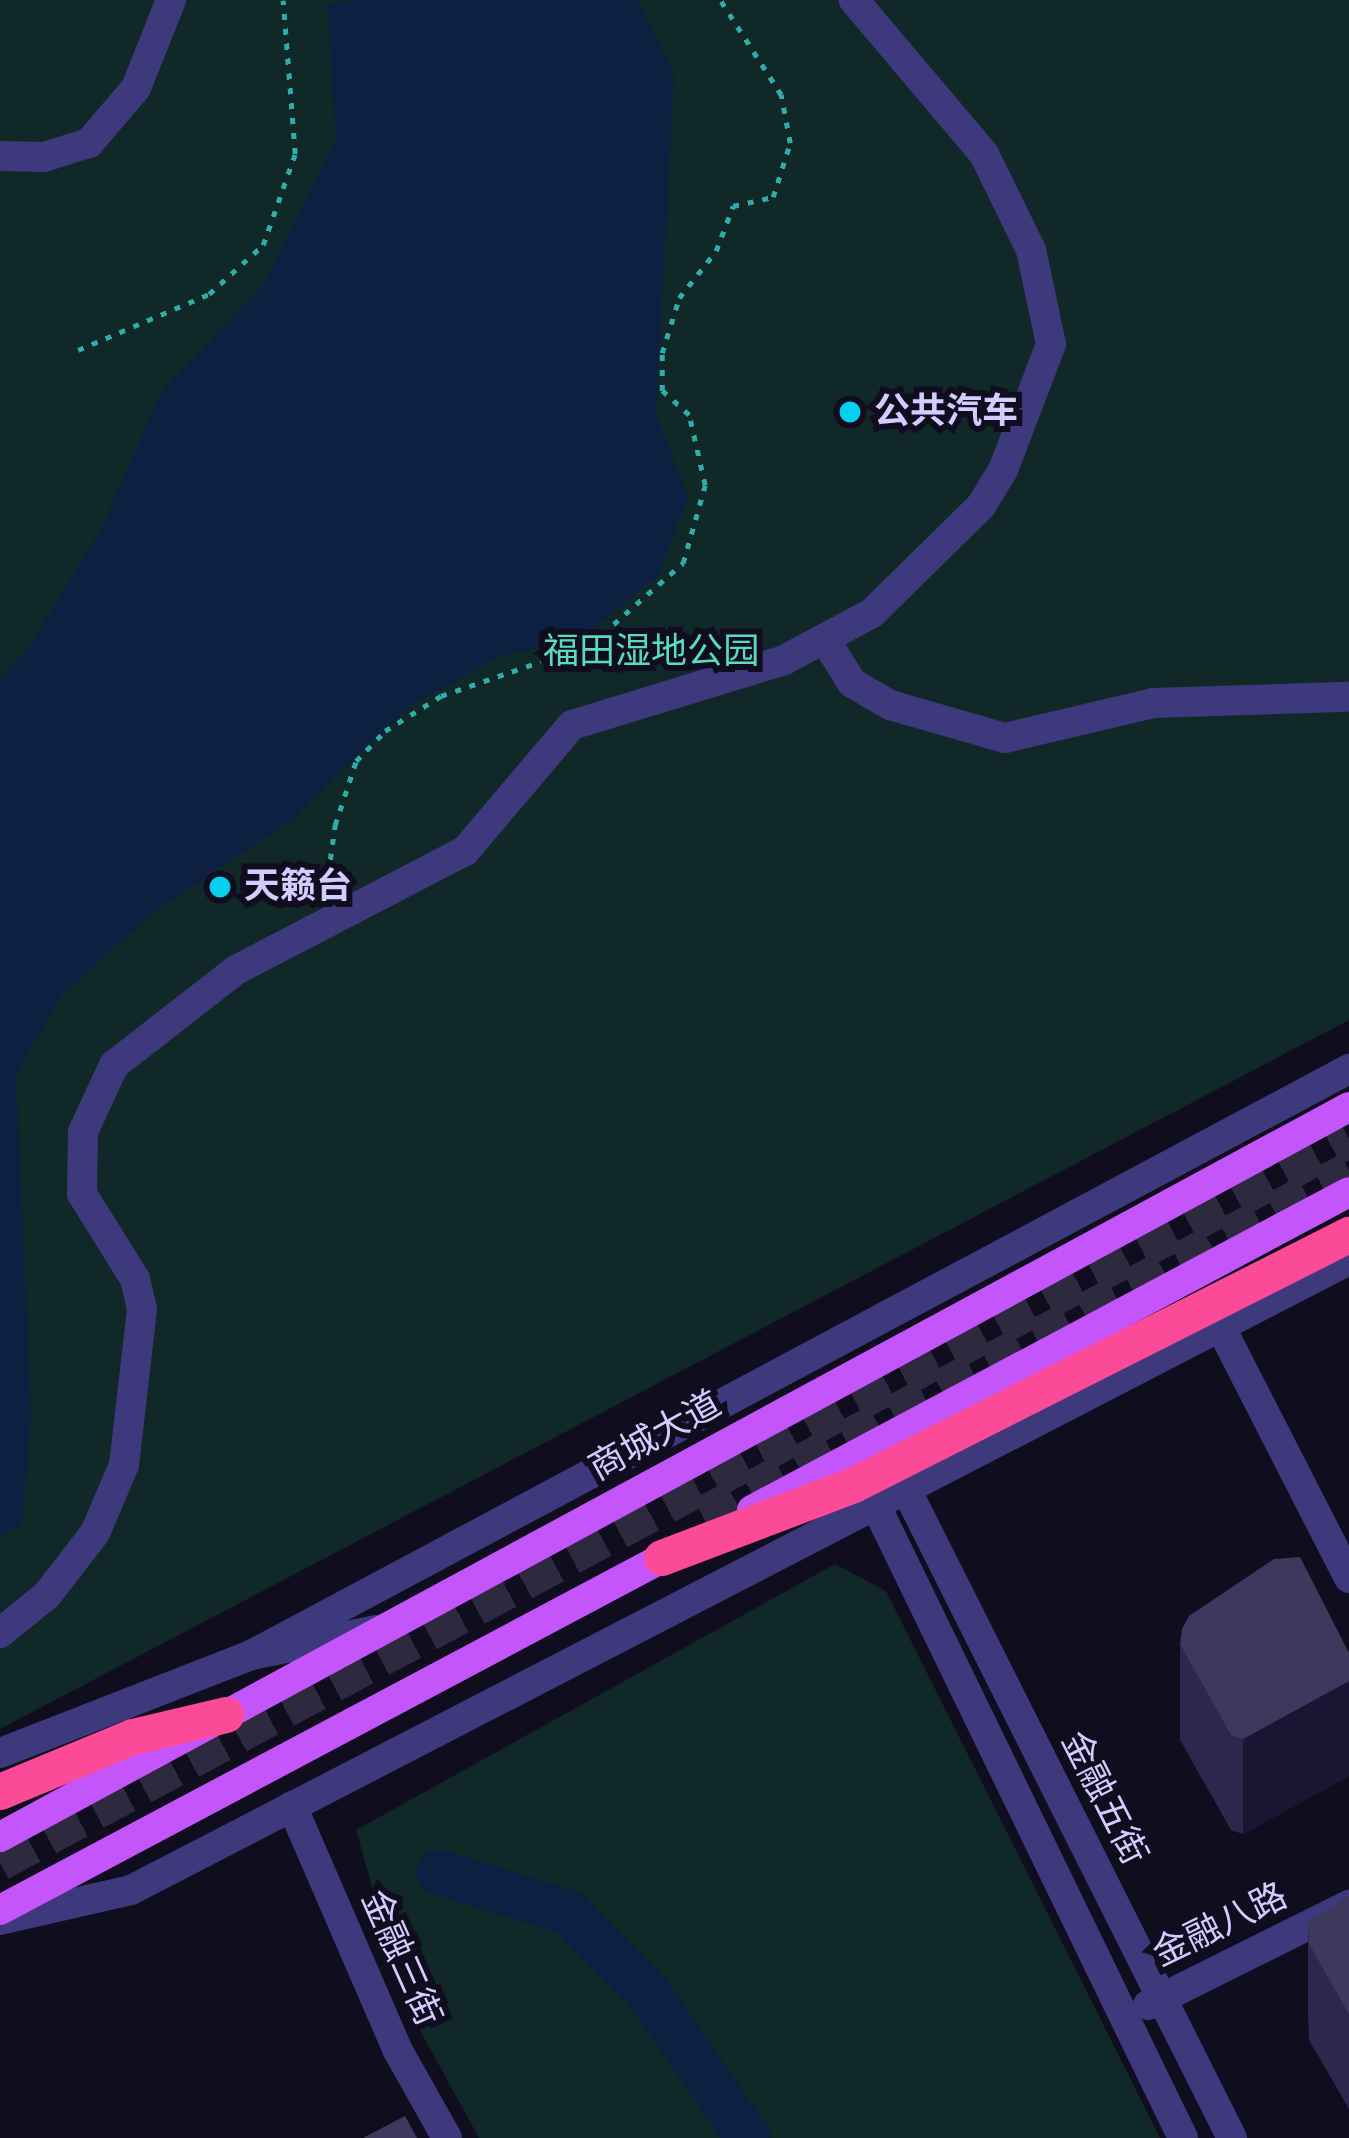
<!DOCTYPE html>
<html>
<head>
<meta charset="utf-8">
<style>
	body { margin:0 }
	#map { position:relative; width:1349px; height:2138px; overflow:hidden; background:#100d1f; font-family:Roboto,"Noto Sans SC",sans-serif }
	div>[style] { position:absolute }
	.green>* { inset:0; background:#102828 }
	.water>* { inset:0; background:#0d2042 }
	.river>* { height:45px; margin:-22.5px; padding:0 22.5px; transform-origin:22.5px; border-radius:22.5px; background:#0d2042 }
	.highway-tunnel>* { height:36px; margin-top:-18px; transform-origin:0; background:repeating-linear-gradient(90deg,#2d2a40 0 36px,transparent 0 54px) }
	.path>* { height:4.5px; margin-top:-2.25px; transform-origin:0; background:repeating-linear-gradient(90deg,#30adab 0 6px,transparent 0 15px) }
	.minor>* { height:30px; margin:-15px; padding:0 15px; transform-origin:15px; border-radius:15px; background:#3e397d }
	.major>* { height:30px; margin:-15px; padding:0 15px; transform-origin:15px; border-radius:15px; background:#c455fb }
	.highway>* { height:36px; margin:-18px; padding:0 18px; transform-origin:18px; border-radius:18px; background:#fb4a97 }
	.wall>* { inset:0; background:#2e264c }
	.shaded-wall>* { inset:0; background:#1b1432 }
	.building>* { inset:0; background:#40375f }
	.dots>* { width:33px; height:33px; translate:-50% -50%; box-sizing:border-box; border:6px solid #100d1f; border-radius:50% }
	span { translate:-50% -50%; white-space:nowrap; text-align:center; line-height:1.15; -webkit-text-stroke:12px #100d1f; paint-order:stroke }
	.poi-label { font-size:36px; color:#d3ccfe; font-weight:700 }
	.left { translate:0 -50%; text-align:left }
	.park-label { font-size:36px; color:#5adbc0 }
	.street-label { font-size:36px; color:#d3ccfe }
</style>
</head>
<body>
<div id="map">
	<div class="green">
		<i style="clip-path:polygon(0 0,1349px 0,1349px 1020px,0 1729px)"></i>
		<i style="clip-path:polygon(835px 1564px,886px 1591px,1160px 2138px,479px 2138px,406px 2005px,356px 1830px)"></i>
	</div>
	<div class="water">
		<i style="clip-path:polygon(356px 0,637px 0,674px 75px,656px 414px,688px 497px,658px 575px,583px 637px,497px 658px,408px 707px,287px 823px,153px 912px,62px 995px,16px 1074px,31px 1412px,22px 1524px,0 1536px,0 679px,31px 644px,102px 527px,161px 393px,264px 284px,336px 138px,327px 4px)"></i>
	</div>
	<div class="river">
		<i style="left:439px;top:1872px;width:135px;rotate:17.2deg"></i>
		<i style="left:568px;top:1912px;width:115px;rotate:45.4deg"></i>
		<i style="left:649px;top:1994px;width:175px;rotate:55.5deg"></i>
	</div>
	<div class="highway-tunnel">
		<i style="left:702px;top:1515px;width:733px;rotate:-28.07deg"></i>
		<i style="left:0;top:1863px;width:1531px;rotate:-28.19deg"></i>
	</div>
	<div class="path">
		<i style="left:78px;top:350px;width:142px;rotate:-23.1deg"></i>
		<i style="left:209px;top:294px;width:73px;rotate:-42.2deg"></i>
		<i style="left:263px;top:245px;width:96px;rotate:-70.6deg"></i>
		<i style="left:295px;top:154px;width:154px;rotate:-94.5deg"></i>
		<i style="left:326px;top:889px;width:65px;rotate:-82deg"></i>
		<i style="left:335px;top:825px;width:67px;rotate:-71.8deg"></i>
		<i style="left:356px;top:761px;width:42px;rotate:-46deg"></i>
		<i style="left:385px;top:731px;width:66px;rotate:-32deg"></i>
		<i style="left:441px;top:696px;width:159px;rotate:-19.1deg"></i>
		<i style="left:591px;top:644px;width:123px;rotate:-41.4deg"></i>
		<i style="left:683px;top:563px;width:81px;rotate:-74.2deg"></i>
		<i style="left:705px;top:485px;width:72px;rotate:-102.9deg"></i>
		<i style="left:689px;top:415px;width:36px;rotate:-138deg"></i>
		<i style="left:662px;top:391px;width:38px;rotate:-90deg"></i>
		<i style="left:662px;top:353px;width:58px;rotate:-72.8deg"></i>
		<i style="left:679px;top:298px;width:60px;rotate:-51.8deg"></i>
		<i style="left:716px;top:251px;width:48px;rotate:-69.3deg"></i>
		<i style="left:733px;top:206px;width:41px;rotate:-12.7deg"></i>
		<i style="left:773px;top:197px;width:57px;rotate:-72.5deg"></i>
		<i style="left:790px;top:143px;width:49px;rotate:-100.6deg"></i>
		<i style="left:781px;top:95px;width:113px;rotate:-122.7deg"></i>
	</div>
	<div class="minor">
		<i style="left:0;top:156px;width:44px;rotate:1.3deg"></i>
		<i style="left:44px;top:157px;width:47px;rotate:-17.3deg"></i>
		<i style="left:89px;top:143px;width:72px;rotate:-49.5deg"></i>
		<i style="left:136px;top:88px;width:95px;rotate:-68.3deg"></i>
		<i style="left:826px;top:641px;width:49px;rotate:58.2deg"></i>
		<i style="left:852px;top:683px;width:44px;rotate:30.1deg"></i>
		<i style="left:890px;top:705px;width:120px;rotate:16deg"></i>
		<i style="left:1005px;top:738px;width:152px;rotate:-13.3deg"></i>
		<i style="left:1153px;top:703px;width:196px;rotate:-1.8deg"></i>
		<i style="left:1220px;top:1326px;width:283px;rotate:62.9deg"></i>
		<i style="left:908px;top:1493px;width:722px;rotate:63.33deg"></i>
		<i style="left:877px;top:1508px;width:700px;rotate:64.09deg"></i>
		<i style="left:0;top:1633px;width:60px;rotate:-39deg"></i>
		<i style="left:47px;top:1595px;width:78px;rotate:-52.3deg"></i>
		<i style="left:95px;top:1533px;width:74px;rotate:-66.9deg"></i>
		<i style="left:124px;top:1465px;width:157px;rotate:-83.4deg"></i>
		<i style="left:142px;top:1309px;width:31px;rotate:-103deg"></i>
		<i style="left:135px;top:1279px;width:100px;rotate:-121.9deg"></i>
		<i style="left:82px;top:1194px;width:62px;rotate:-89.1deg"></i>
		<i style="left:83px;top:1132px;width:74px;rotate:-65.2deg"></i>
		<i style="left:114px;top:1065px;width:155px;rotate:-37.9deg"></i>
		<i style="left:236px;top:970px;width:258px;rotate:-27.5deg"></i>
		<i style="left:465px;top:851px;width:165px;rotate:-49.7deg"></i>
		<i style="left:572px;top:725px;width:222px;rotate:-17deg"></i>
		<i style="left:784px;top:660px;width:100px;rotate:-28.1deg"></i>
		<i style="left:872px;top:613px;width:153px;rotate:-44.5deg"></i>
		<i style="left:981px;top:506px;width:42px;rotate:-58.6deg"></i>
		<i style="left:1003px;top:470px;width:135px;rotate:-69.1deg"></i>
		<i style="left:1051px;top:344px;width:96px;rotate:-102deg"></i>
		<i style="left:1031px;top:250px;width:107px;rotate:-116.1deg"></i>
		<i style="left:984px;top:154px;width:202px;rotate:-130.2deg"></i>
		<i style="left:251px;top:1655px;width:1245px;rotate:-28.09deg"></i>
		<i style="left:0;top:1753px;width:269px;rotate:-21.3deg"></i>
		<i style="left:251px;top:1655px;width:127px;rotate:-11.3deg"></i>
		<i style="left:292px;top:1806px;width:265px;rotate:66.6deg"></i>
		<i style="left:397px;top:2049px;width:102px;rotate:60.7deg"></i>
		<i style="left:0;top:1920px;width:134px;rotate:-12.9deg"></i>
		<i style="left:131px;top:1890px;width:1371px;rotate:-27.35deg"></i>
		<i style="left:1148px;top:2005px;width:225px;rotate:-26.5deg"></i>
	</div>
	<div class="major">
		<i style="left:752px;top:1510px;width:676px;rotate:-28.04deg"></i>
		<i style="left:0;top:1837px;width:1534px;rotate:-28.42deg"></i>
		<i style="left:0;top:1910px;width:773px;rotate:-27.99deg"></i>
	</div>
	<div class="highway">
		<i style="left:662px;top:1558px;width:205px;rotate:-20.8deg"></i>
		<i style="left:854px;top:1485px;width:555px;rotate:-26.8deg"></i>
		<i style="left:0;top:1792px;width:144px;rotate:-22.5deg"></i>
		<i style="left:133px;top:1737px;width:96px;rotate:-13.3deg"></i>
	</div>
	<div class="wall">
		<i style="clip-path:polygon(1180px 1644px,1349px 1653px,1349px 1776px,1243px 1834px,1231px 1830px,1180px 1740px)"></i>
		<i style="clip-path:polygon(1349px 1897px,1349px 2109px,1309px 2040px,1308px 2017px,1308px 1922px)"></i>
	</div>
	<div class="shaded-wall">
		<i style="clip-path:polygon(1349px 1681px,1349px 1776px,1243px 1834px,1243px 1739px)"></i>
	</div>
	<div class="building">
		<i style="clip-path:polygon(1300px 1557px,1349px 1653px,1349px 1681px,1243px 1739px,1231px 1735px,1180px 1644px,1182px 1629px,1189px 1616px,1274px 1559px)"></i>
		<i style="clip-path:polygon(1349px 1897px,1349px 2014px,1309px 1944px,1308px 1922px)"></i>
		<i style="clip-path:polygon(405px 2116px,417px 2138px,363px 2138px)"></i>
	</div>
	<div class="dots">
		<i style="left:850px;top:412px;background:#06cfef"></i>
		<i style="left:220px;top:887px;background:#06cfef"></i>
	</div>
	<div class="poi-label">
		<span class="left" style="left:874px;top:412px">公共汽车</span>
		<span class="left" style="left:244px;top:887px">天籁台</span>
	</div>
	<div class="park-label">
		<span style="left:651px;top:652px">福田湿地公园</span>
	</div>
	<div class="street-label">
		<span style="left:655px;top:1436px;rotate:-29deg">商城大道</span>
		<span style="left:1104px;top:1798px;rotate:63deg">金融五街</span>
		<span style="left:1220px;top:1925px;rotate:-26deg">金融八路</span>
		<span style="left:401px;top:1958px;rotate:66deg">金融三街</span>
	</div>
</div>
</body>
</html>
